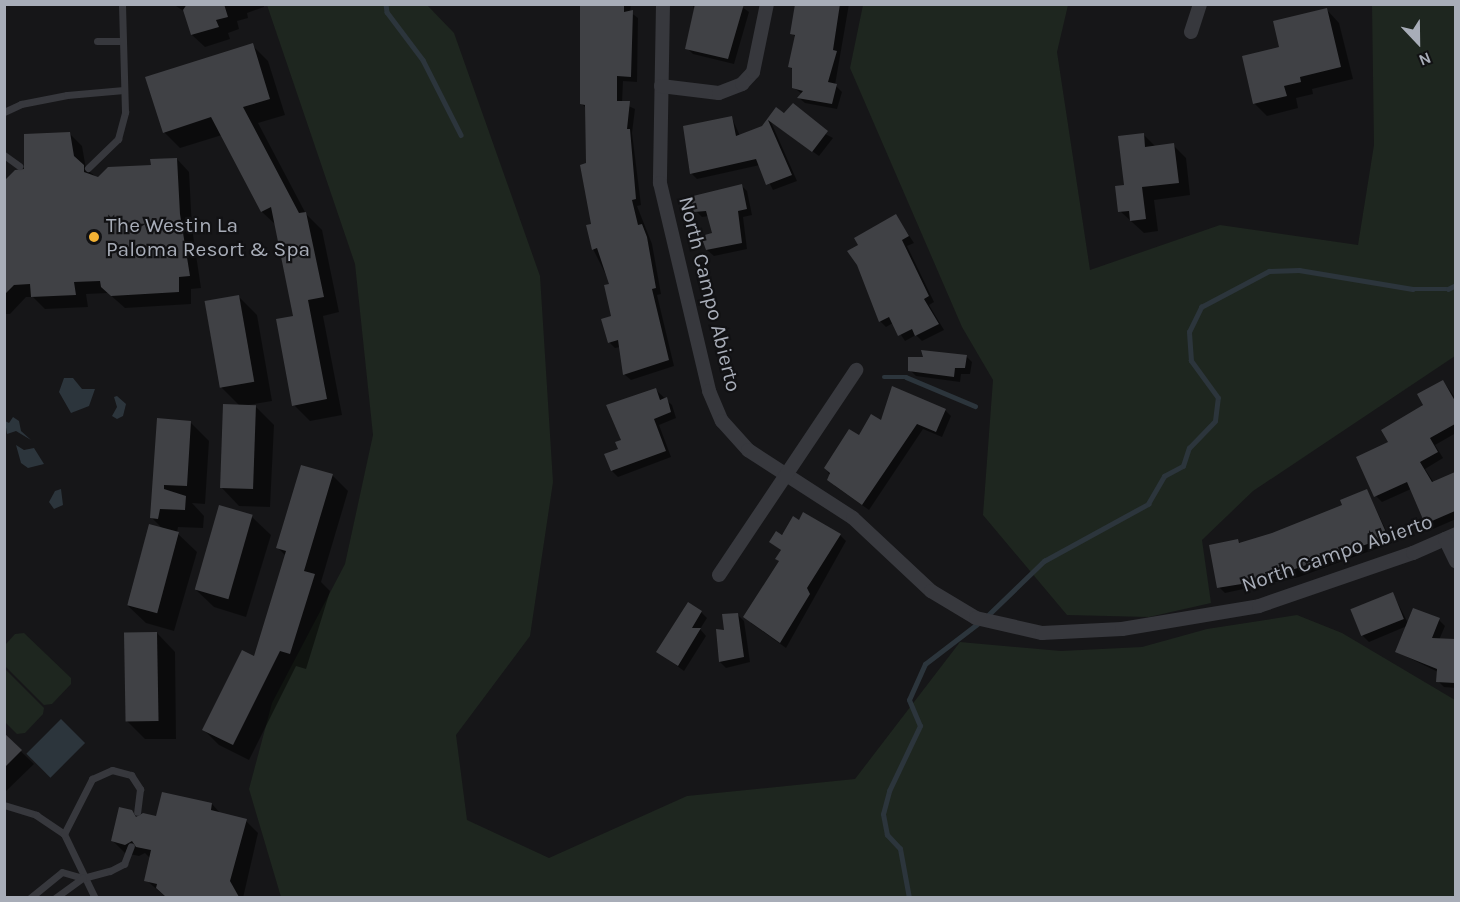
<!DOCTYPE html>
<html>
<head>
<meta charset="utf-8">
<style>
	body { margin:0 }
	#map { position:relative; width:1460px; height:902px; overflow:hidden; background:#161618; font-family:Karla,sans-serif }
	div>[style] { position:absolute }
	.green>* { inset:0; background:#1e261f }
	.water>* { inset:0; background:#2c353c; transform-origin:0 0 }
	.shadow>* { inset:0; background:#0007 }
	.stream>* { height:4.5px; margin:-2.25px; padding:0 2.25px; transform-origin:2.25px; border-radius:2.25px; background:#2c353c }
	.building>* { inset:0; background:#404145; transform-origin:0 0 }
	.service>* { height:7px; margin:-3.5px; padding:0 3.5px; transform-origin:3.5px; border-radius:3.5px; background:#37383d }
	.minor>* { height:14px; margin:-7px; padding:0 7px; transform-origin:7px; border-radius:7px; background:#37383d }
	.dots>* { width:16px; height:16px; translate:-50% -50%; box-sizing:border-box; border:3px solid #111113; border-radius:50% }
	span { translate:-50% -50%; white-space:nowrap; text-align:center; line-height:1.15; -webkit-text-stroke:4.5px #111113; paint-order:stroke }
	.poi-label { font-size:21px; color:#a8adb8 }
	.left { translate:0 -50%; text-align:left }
	.street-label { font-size:21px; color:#a8adb8 }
	.frame { position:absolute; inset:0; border:6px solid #a8adb8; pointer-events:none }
	.north { position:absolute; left:1388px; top:12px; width:60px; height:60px; -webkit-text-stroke:4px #111113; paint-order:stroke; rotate:158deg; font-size:16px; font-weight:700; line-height:24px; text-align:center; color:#a8adb8 }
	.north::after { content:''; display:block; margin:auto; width:21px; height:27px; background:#a8adb8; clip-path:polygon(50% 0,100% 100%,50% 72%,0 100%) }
</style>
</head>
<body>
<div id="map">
	<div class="green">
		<i style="clip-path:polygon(267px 5px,427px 5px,454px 33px,540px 276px,553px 482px,530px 636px,456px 735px,467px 820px,549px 858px,687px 796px,855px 779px,960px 642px,1061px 651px,1142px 647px,1207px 629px,1297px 615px,1342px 633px,1455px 700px,1455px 897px,281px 897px,249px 789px,272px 703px,345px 564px,373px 435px,355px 264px)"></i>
		<i style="clip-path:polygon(863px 5px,1068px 5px,1057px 52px,1090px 270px,1220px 225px,1358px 245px,1374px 145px,1372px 5px,1455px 5px,1455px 356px,1253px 491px,1202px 540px,1211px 603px,1149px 617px,1067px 615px,983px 515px,993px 380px,962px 327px,850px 68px)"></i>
		<i style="clip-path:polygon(24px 633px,71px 678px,71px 684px,52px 704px,44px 705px,5px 666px,5px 645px,15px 634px)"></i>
		<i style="clip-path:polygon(5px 669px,44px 708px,43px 714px,25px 733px,17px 734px,5px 722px)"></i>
	</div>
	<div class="water">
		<i style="clip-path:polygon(64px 378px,73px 378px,82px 389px,95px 389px,89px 406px,71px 413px,59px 392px)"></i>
		<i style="clip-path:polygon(117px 396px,126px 404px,123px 416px,117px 419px,112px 416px,117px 407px,114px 397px)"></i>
		<i style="clip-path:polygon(13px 417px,19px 421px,21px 431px,31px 440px,16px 431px,7px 434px,5px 421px,9px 423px)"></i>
		<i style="clip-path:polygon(16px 445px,24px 450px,34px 448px,44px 464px,28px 468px,21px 463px)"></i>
		<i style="clip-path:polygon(61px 489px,63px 505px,54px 509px,49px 502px,55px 491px)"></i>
		<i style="left:61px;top:719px;width:34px;height:49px;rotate:45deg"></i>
	</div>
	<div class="shadow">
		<i style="clip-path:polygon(173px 4px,264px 4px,264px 7px,247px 13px,248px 18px,237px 21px,239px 29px,228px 33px,230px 39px,205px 47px,192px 35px,185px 12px)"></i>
		<i style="clip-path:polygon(581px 4px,631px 4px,630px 12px,638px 18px,637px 82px,623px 81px,622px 103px,635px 109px,632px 133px,641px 205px,637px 206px,652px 244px,661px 294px,657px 295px,674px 366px,631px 380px,625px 375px,620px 347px,615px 348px,609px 342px,613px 317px,611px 285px,593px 249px,586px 108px,582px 104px)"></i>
		<i style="clip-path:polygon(692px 4px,738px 4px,749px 12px,734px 64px,693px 54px,687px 48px,695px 11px)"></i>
		<i style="clip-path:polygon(795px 4px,849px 4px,835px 85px,842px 92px,837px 109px,805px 103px,799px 98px,802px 94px,793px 87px,794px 71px,790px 67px,796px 38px,792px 33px)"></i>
		<i style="clip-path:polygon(1327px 10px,1339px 23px,1353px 79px,1312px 89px,1313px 94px,1296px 98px,1298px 108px,1267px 116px,1254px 103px,1281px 48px)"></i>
		<i style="clip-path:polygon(252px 45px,268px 61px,285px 115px,258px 123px,306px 214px,322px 230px,339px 312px,323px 316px,342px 415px,310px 421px,294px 405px,295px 317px,276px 225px,262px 212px,222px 135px,180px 148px,164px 132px)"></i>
		<i style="clip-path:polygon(777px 109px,833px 138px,819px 156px,771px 122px,797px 181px,773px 190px,760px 165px,697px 179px,691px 173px,732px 118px,740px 136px,763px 127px)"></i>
		<i style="clip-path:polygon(70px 134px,82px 146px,86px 169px,99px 179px,177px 159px,189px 172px,192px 228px,201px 288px,191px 289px,191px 304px,125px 308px,108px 293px,86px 294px,88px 307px,45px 309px,33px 297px,26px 297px,10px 314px,4px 314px,4px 183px)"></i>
		<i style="clip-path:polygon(1143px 134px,1156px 147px,1173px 145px,1186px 158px,1190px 195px,1154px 200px,1158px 231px,1144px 233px,1120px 211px)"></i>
		<i style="clip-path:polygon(741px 185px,747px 191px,752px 215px,743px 217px,747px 249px,714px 256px,707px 250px,714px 234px,709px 216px,702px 217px,696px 211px)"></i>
		<i style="clip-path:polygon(896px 216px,914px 243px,907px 246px,934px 302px,929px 305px,944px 330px,922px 341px,916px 335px,905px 341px,893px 323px,886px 327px,880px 321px,860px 246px)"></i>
		<i style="clip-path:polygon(239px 297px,257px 315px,272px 401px,248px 405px,256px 407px,274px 425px,270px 507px,239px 506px,221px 487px,240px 406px,222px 388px,207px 302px)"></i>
		<i style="clip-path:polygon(966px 356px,972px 362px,970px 374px,961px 374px,960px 382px,916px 376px,910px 370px)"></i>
		<i style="clip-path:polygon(1443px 381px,1456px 399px,1456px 433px,1435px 445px,1443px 458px,1425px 469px,1434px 483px,1456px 474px,1456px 519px,1433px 529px,1411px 489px,1382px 502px,1376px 496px,1390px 443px)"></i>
		<i style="clip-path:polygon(656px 390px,672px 405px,676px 418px,659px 425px,671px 457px,618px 477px,612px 471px,623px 441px)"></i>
		<i style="clip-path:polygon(945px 410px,951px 416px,942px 437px,923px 429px,869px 510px,835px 486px,826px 468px,849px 431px,859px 437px,882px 422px)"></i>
		<i style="clip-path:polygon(158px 420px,190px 422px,209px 441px,205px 504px,192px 503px,204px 516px,203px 528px,178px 527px,177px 533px,197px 552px,174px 631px,146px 623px,127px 605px,163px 529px,152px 518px)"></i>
		<i style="clip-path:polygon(332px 475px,348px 491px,321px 582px,330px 591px,306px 669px,296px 666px,249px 760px,219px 745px,204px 730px,255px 658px,286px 556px,278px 548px)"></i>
		<i style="clip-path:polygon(1367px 490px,1392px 543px,1299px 577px,1225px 593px,1219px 587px,1238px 541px,1241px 544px,1273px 534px,1344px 506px)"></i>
		<i style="clip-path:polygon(252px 517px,271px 535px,246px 617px,214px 607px,195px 589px)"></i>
		<i style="clip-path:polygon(799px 522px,840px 535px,846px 541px,786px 648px,751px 623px,780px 562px,782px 551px,771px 542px)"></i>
		<i style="clip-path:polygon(1393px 594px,1408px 623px,1439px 620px,1445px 626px,1439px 640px,1456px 641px,1456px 688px,1444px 687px,1438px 681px,1438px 672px,1397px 652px,1407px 626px,1369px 642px,1363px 636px)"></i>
		<i style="clip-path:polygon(701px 612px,707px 618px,700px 629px,706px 636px,684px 671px,658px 652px)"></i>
		<i style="clip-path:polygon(738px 615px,744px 621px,750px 662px,726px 668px,720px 662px,725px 631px)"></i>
		<i style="clip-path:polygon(157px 633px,175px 652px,176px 739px,145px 739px,127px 721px)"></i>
		<i style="clip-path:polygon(4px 735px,34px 764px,4px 793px)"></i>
		<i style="clip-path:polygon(212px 804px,221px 814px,246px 821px,258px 833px,243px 898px,167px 898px,146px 880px,151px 859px,145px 853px,139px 856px,125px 853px,113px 841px,131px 812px,137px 818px,158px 818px)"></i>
	</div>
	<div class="stream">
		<i style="left:386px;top:4px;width:8px;rotate:83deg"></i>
		<i style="left:387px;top:12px;width:60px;rotate:53.1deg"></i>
		<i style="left:423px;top:60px;width:84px;rotate:63.1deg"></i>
		<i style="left:884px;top:377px;width:22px"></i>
		<i style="left:906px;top:377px;width:75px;rotate:22.8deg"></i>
		<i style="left:986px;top:617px;width:81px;rotate:-44deg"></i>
		<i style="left:1044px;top:561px;width:119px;rotate:-28.7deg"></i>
		<i style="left:1148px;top:504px;width:32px;rotate:-60deg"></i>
		<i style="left:1164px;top:476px;width:21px;rotate:-28deg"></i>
		<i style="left:1183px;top:466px;width:19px;rotate:-72deg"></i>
		<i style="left:1189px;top:448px;width:37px;rotate:-46deg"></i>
		<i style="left:1215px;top:421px;width:23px;rotate:-83deg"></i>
		<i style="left:1218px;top:398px;width:46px;rotate:-126.1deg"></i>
		<i style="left:1191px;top:361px;width:29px;rotate:-94deg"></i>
		<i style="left:1189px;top:332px;width:28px;rotate:-64deg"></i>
		<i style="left:1201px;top:307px;width:77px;rotate:-27.9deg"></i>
		<i style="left:1269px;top:271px;width:30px;rotate:-2deg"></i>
		<i style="left:1299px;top:270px;width:115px;rotate:9.5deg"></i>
		<i style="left:1412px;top:289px;width:36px"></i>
		<i style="left:1448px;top:289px;width:9px;rotate:-27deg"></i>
		<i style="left:909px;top:898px;width:50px;rotate:-100.4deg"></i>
		<i style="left:900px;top:849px;width:19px;rotate:-133deg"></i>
		<i style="left:887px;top:835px;width:21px;rotate:-101deg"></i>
		<i style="left:883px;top:814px;width:24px;rotate:-75deg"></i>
		<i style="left:889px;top:791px;width:72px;rotate:-64.5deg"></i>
		<i style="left:920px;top:726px;width:28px;rotate:-113deg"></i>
		<i style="left:909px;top:700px;width:39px;rotate:-66deg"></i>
		<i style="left:925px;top:664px;width:69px;rotate:-37.4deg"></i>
	</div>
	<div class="building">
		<i style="clip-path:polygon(187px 4px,224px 4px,228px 17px,216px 20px,219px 27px,191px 35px,183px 10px)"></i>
		<i style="clip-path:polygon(580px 4px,624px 4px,624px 12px,633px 10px,631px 77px,617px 76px,617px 101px,630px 101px,627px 129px,630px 129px,636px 199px,632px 200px,638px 225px,642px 224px,647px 237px,656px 288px,652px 289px,669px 360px,623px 375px,618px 340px,608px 343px,601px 319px,611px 316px,604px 285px,609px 284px,597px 248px,592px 250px,586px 225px,591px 224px,580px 165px,586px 163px,585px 105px,580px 104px)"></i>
		<i style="clip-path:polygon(695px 4px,744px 4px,728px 59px,685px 49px)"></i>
		<i style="clip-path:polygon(795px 4px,840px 4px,833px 50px,837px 51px,828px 82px,837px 84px,832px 104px,797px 98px,803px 91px,792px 88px,792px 68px,788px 67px,795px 35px,790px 34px)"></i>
		<i style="clip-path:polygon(1327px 8px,1341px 67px,1300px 77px,1301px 82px,1284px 86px,1287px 96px,1253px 104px,1242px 56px,1279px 47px,1273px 21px)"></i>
		<i style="clip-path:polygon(253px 43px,270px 99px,243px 107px,299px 213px,306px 212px,324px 297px,308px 300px,327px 399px,292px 406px,276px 319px,293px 316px,271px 207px,261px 212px,211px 117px,163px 133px,145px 77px)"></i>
		<i style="clip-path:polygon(793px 103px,828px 131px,812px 152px,768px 120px,792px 175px,766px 185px,756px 159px,690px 174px,683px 126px,732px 116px,736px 136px,762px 126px,776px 107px,784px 113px)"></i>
		<i style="clip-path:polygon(70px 132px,74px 156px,84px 165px,84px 172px,98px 177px,108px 167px,151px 165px,150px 159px,177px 158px,180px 214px,190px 276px,179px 277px,179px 292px,111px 296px,101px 287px,100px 281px,74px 282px,76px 295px,31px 297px,30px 284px,14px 285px,4px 295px,4px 181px,15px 170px,24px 169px,24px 134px)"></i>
		<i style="clip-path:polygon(1144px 133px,1145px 147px,1174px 143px,1179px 183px,1142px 187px,1146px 219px,1130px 221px,1129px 211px,1118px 212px,1115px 186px,1124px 185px,1118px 136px)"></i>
		<i style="clip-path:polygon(742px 184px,747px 209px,738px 211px,742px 243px,706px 250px,701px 236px,712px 233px,706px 211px,694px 212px,689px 197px)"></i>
		<i style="clip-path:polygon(896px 214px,909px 236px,902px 240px,929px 296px,924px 299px,939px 324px,915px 336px,912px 329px,898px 336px,889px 317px,879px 322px,857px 265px,847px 251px,858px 245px,854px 238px)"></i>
		<i style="left:239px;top:295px;width:88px;height:35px;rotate:80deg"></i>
		<i style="clip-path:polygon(921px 350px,967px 355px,965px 368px,955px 368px,954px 377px,908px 371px,908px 357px,923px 357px)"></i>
		<i style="clip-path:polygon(1443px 380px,1455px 401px,1455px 424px,1430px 438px,1438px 452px,1420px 462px,1432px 482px,1455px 472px,1455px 511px,1425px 524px,1407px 482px,1374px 497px,1356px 457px,1388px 442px,1381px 430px,1423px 405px,1417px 394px)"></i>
		<i style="clip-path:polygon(892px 386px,946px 409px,936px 432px,917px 424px,862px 505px,827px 480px,830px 473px,824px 468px,849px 429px,859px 435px,871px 414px,881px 420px)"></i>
		<i style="clip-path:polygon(656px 388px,660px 400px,667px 397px,671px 412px,654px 419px,666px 451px,611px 471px,604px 454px,618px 449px,615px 442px,621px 440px,606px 405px)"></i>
		<i style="left:223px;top:404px;width:33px;height:84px;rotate:2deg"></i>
		<i style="clip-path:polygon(157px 418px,191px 421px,187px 486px,164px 485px,164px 489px,186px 496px,185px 510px,160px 509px,158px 519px,150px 518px)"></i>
		<i style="clip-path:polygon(301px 465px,333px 474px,304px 571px,315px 574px,290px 654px,280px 651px,233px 745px,202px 730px,242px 650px,254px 656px,286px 551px,276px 548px)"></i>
		<i style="clip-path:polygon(1367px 489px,1388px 537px,1260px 581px,1217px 588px,1209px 545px,1238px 539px,1239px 543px,1272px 533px,1342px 505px,1340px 500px)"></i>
		<i style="left:219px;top:505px;width:35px;height:88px;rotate:16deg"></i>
		<i style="clip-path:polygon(803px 512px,841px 534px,807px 588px,810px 594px,780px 643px,743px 617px,779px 561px,775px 559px,781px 550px,769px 542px,776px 531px,782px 535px,793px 516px,799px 520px)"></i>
		<i style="left:149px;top:524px;width:31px;height:84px;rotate:15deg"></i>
		<i style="left:1393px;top:592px;width:29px;height:46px;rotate:68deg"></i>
		<i style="clip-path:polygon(688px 602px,702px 611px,692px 628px,701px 628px,678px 666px,656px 652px)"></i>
		<i style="clip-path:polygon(1413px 608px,1440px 618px,1432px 638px,1455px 639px,1455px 683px,1436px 682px,1437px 669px,1395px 652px)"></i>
		<i style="clip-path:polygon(738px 613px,744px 657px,719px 662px,716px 629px,724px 630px,722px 614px)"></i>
		<i style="left:157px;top:632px;width:89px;height:33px;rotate:89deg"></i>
		<i style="clip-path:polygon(4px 733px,22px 750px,4px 768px)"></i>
		<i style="clip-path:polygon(162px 792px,212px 803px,211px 810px,247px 819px,230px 881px,239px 897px,166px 897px,156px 888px,157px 884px,144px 881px,151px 850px,136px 847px,132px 841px,125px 845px,111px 841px,119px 807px,132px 810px,136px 817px,143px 813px,156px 816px)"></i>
	</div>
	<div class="service">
		<i style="left:97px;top:41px;width:26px"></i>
		<i style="left:4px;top:112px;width:19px;rotate:-25deg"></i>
		<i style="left:21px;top:104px;width:47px;rotate:-11.1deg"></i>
		<i style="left:67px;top:95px;width:57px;rotate:-5deg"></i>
		<i style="left:4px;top:155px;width:19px;rotate:36deg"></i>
		<i style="left:88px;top:168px;width:42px;rotate:-44deg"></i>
		<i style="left:118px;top:139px;width:28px;rotate:-75deg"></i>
		<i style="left:125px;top:112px;width:108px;rotate:-91.6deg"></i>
		<i style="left:4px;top:805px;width:34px;rotate:17deg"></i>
		<i style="left:36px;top:815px;width:34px;rotate:34deg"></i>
		<i style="left:64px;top:834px;width:71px;rotate:64.2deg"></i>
		<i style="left:64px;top:834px;width:62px;rotate:-63deg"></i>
		<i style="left:92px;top:779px;width:22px;rotate:-24deg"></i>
		<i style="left:112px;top:770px;width:20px;rotate:15deg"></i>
		<i style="left:131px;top:775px;width:17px;rotate:57deg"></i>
		<i style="left:140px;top:789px;width:23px;rotate:97deg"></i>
		<i style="left:30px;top:898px;width:41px;rotate:-39.1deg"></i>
		<i style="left:62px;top:872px;width:22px;rotate:16deg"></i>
		<i style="left:83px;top:878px;width:28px;rotate:-15deg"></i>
		<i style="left:110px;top:871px;width:16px;rotate:-27deg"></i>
		<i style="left:124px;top:864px;width:19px;rotate:-69deg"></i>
		<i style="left:55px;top:898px;width:34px;rotate:-36deg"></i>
	</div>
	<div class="minor">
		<i style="left:663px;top:4px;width:179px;rotate:91deg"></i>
		<i style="left:660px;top:183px;width:214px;rotate:76.7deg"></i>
		<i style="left:709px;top:391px;width:33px;rotate:67deg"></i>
		<i style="left:722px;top:421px;width:39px;rotate:48deg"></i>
		<i style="left:748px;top:450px;width:125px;rotate:32.9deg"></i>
		<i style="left:853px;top:518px;width:107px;rotate:43.1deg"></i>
		<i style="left:931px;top:591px;width:52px;rotate:31deg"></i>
		<i style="left:976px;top:618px;width:68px;rotate:12.8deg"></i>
		<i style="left:1042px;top:633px;width:80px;rotate:-2.9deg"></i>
		<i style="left:1122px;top:629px;width:139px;rotate:-9.5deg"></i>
		<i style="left:1259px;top:606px;width:163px;rotate:-19deg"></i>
		<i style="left:1413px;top:553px;width:47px;rotate:-23.8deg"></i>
		<i style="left:1191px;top:32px;width:29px;rotate:-72deg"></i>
		<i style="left:661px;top:86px;width:58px;rotate:6.9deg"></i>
		<i style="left:719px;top:93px;width:25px;rotate:-21deg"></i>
		<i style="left:742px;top:84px;width:16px;rotate:-47deg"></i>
		<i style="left:753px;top:72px;width:69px;rotate:-78.4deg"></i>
		<i style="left:1445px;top:539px;width:25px;rotate:64deg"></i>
		<i style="left:719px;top:575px;width:247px;rotate:-56.2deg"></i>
	</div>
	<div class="dots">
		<i style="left:94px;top:237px;background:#f2b134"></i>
	</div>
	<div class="poi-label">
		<span class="left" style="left:106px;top:237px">The Westin La<br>Paloma Resort &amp; Spa</span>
	</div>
	<div class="street-label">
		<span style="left:710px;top:294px;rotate:76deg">North Campo Abierto</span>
		<span style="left:1337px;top:553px;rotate:-19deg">North Campo Abierto</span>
	</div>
	<div class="frame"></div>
	<div class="north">N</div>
</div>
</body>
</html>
